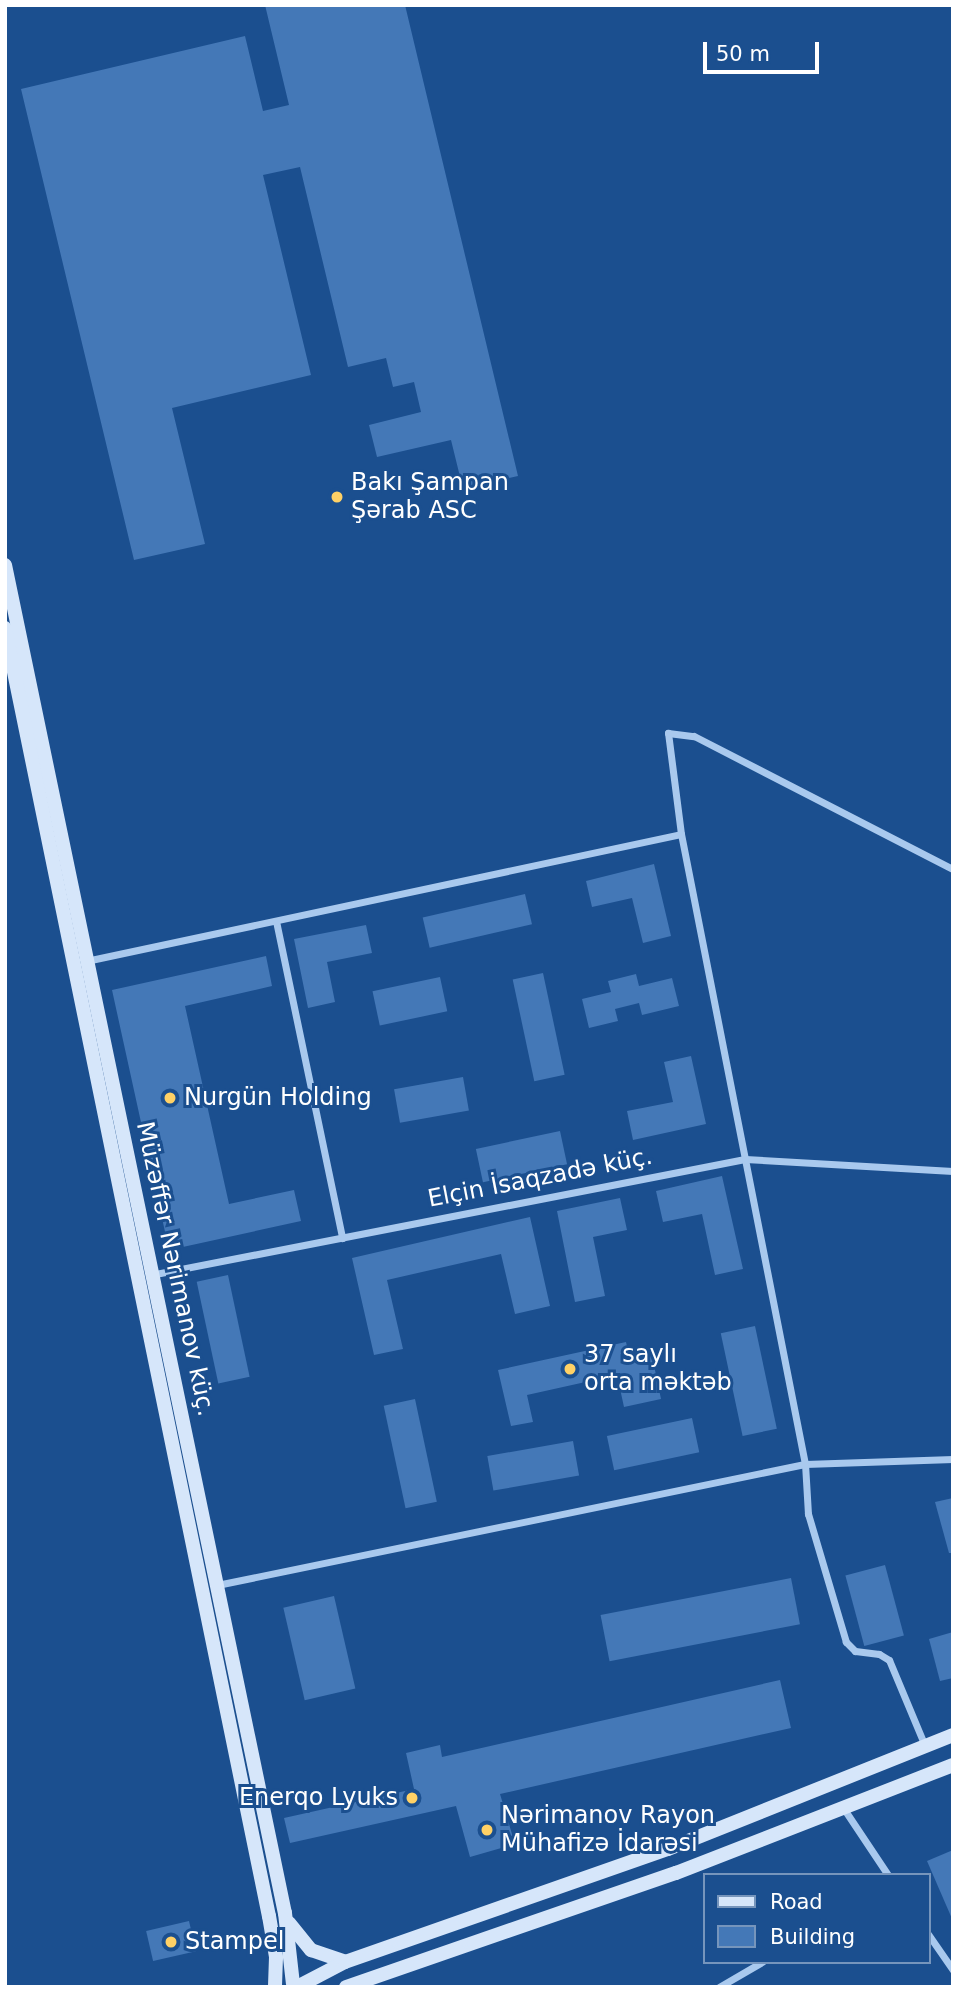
<!DOCTYPE html>
<html>
<head>
<meta charset="utf-8">
<style>
	body { margin:0 }
	#map { position:relative; width:958px; height:1992px; overflow:hidden; background:#1b4f8f; font-family:"DejaVu Sans",sans-serif }
	div>[style] { position:absolute }
	.building>* { inset:0; background:#4478b7; transform-origin:0 0 }
	.street>* { height:7px; margin:-3.5px; padding:0 3.5px; transform-origin:3.5px; border-radius:3.5px; background:#a9c9ee }
	.secondary>* { height:14px; margin:-7px; padding:0 7px; transform-origin:7px; border-radius:7px; background:#d6e6fa }
	.dots>* { width:19px; height:19px; translate:-50% -50%; box-sizing:border-box; border:4px solid #1b4f8f; border-radius:50% }
	span { translate:-50% -50%; white-space:nowrap; text-align:center; line-height:1.15; -webkit-text-stroke:6px #1b4f8f; paint-order:stroke }
	.poi-label { font-size:24px; color:#fff }
	.left { translate:0 -50%; text-align:left }
	.right { translate:-100% -50%; text-align:right }
	.street-label { font-size:24px; color:#fff }
	.frame { position:absolute; inset:0; border:7px solid #fff; pointer-events:none }
	.legend { position:absolute; left:703px; top:1873px; width:228px; height:91px; box-sizing:border-box; background:#1b4f8f; border:2px solid #7695bc; margin:0; padding:9px 12px; list-style:none; font-size:21px; color:#fff }
	.legend li { display:flex; align-items:center; gap:14px; height:35px }
	.legend b { width:35px; border:2px solid #7695bc }
	.scale { position:absolute; left:703px; top:42px; width:116px; height:32px; box-sizing:border-box; border:4px solid #fff; border-top:0; padding-left:9px; font-size:21px; line-height:24px; white-space:nowrap; color:#fff; -webkit-text-stroke:5px #1b4f8f; paint-order:stroke }
</style>
</head>
<body>
<div id="map">
	<div class="building">
		<i style="clip-path:polygon(265px 5px,405px 5px,518px 476px,463px 489px,451px 440px,377px 457px,369px 425px,421px 412px,414px 382px,393px 387px,386px 358px,348px 367px,300px 167px,263px 175px,311px 375px,172px 408px,205px 544px,134px 560px,21px 89px,245px 36px,263px 111px,289px 105px)"></i>
		<i style="clip-path:polygon(654px 864px,671px 936px,643px 943px,632px 898px,592px 907px,586px 881px)"></i>
		<i style="left:525px;top:894px;width:31px;height:105px;rotate:77deg"></i>
		<i style="clip-path:polygon(366px 925px,372px 953px,327px 962px,335px 1002px,308px 1008px,294px 939px)"></i>
		<i style="clip-path:polygon(266px 956px,272px 986px,185px 1006px,229px 1204px,294px 1190px,301px 1221px,169px 1250px,112px 990px)"></i>
		<i style="left:543px;top:973px;width:104px;height:31px;rotate:78deg"></i>
		<i style="clip-path:polygon(636px 974px,639px 986px,672px 978px,679px 1006px,642px 1015px,639px 1003px,615px 1009px,618px 1021px,589px 1028px,582px 999px,611px 992px,608px 981px)"></i>
		<i style="left:440px;top:977px;width:35px;height:69px;rotate:78deg"></i>
		<i style="clip-path:polygon(691px 1056px,706px 1124px,633px 1140px,627px 1111px,673px 1102px,664px 1062px)"></i>
		<i style="left:463px;top:1077px;width:34px;height:70px;rotate:80deg"></i>
		<i style="left:560px;top:1131px;width:34px;height:86px;rotate:78deg"></i>
		<i style="clip-path:polygon(722px 1176px,743px 1269px,715px 1275px,702px 1214px,663px 1222px,656px 1191px)"></i>
		<i style="clip-path:polygon(620px 1198px,627px 1230px,593px 1237px,605px 1296px,575px 1302px,557px 1211px)"></i>
		<i style="clip-path:polygon(530px 1217px,550px 1306px,515px 1314px,501px 1254px,387px 1280px,403px 1349px,374px 1355px,352px 1258px)"></i>
		<i style="left:228px;top:1275px;width:104px;height:32px;rotate:78deg"></i>
		<i style="left:755px;top:1326px;width:105px;height:35px;rotate:78deg"></i>
		<i style="clip-path:polygon(626px 1342px,629px 1356px,651px 1351px,661px 1399px,624px 1407px,617px 1375px,527px 1395px,533px 1422px,511px 1426px,498px 1370px)"></i>
		<i style="left:415px;top:1399px;width:105px;height:32px;rotate:78deg"></i>
		<i style="left:692px;top:1418px;width:35px;height:87px;rotate:78deg"></i>
		<i style="left:573px;top:1441px;width:35px;height:87px;rotate:80deg"></i>
		<i style="clip-path:polygon(953px 1498px,953px 1553px,949px 1553px,935px 1502px)"></i>
		<i style="left:885px;top:1565px;width:73px;height:41px;rotate:75deg"></i>
		<i style="left:791px;top:1578px;width:47px;height:194px;rotate:79deg"></i>
		<i style="left:334px;top:1596px;width:95px;height:52px;rotate:77deg"></i>
		<i style="clip-path:polygon(953px 1632px,953px 1678px,940px 1681px,929px 1639px)"></i>
		<i style="clip-path:polygon(780px 1680px,791px 1728px,500px 1794px,515px 1844px,470px 1857px,456px 1806px,290px 1843px,284px 1818px,414px 1789px,406px 1753px,440px 1745px,442px 1757px)"></i>
		<i style="clip-path:polygon(953px 1850px,953px 1921px,927px 1861px)"></i>
		<i style="left:189px;top:1921px;width:31px;height:44px;rotate:77deg"></i>
	</div>
	<div class="street">
		<i style="left:276px;top:921px;width:324px;rotate:78.2deg"></i>
		<i style="left:86px;top:961px;width:608px;rotate:-12.05deg"></i>
		<i style="left:150px;top:1275px;width:606px;rotate:-11.03deg"></i>
		<i style="left:745px;top:1159px;width:208px;rotate:3.3deg"></i>
		<i style="left:217px;top:1585px;width:600px;rotate:-11.63deg"></i>
		<i style="left:805px;top:1464px;width:148px;rotate:-1.9deg"></i>
		<i style="left:925px;top:1746px;width:93px;rotate:-112.7deg"></i>
		<i style="left:889px;top:1660px;width:12px;rotate:-149deg"></i>
		<i style="left:879px;top:1654px;width:24px;rotate:-173deg"></i>
		<i style="left:855px;top:1651px;width:13px;rotate:-135deg"></i>
		<i style="left:846px;top:1642px;width:134px;rotate:-106.5deg"></i>
		<i style="left:808px;top:1514px;width:50px;rotate:-93.4deg"></i>
		<i style="left:805px;top:1464px;width:642px;rotate:-101.13deg"></i>
		<i style="left:681px;top:834px;width:102px;rotate:-97.3deg"></i>
		<i style="left:668px;top:733px;width:26px;rotate:7deg"></i>
		<i style="left:694px;top:736px;width:291px;rotate:27.2deg"></i>
		<i style="left:844px;top:1809px;width:79px;rotate:56.3deg"></i>
		<i style="left:928px;top:1934px;width:44px;rotate:55.2deg"></i>
		<i style="left:719px;top:1987px;width:50px;rotate:-30.2deg"></i>
	</div>
	<div class="secondary">
		<i style="left:5px;top:565px;width:1377px;rotate:78.27deg"></i>
		<i style="left:285px;top:1913px;width:71px;rotate:83.6deg"></i>
		<i style="left:5px;top:628px;width:1315px;rotate:78.42deg"></i>
		<i style="left:269px;top:1916px;width:42px;rotate:80.3deg"></i>
		<i style="left:276px;top:1957px;width:30px;rotate:92deg"></i>
		<i style="left:289px;top:1923px;width:35px;rotate:51deg"></i>
		<i style="left:311px;top:1950px;width:36px;rotate:19deg"></i>
		<i style="left:299px;top:1986px;width:52px;rotate:-27.6deg"></i>
		<i style="left:345px;top:1962px;width:342px;rotate:-19.3deg"></i>
		<i style="left:668px;top:1849px;width:307px;rotate:-21.8deg"></i>
		<i style="left:346px;top:1987px;width:349px;rotate:-19.1deg"></i>
		<i style="left:676px;top:1873px;width:297px;rotate:-21.3deg"></i>
	</div>
	<div class="dots">
		<i style="left:337px;top:497px;background:#ffd166"></i>
		<i style="left:170px;top:1098px;background:#ffd166"></i>
		<i style="left:570px;top:1369px;background:#ffd166"></i>
		<i style="left:412px;top:1798px;background:#ffd166"></i>
		<i style="left:487px;top:1830px;background:#ffd166"></i>
		<i style="left:171px;top:1942px;background:#ffd166"></i>
	</div>
	<div class="poi-label">
		<span class="left" style="left:351px;top:497px">Bakı Şampan<br>Şərab ASC</span>
		<span class="left" style="left:184px;top:1098px">Nurgün Holding</span>
		<span class="left" style="left:584px;top:1369px">37 saylı<br>orta məktəb</span>
		<span class="right" style="left:398px;top:1798px">Enerqo Lyuks</span>
		<span class="left" style="left:501px;top:1830px">Nərimanov Rayon<br>Mühafizə İdarəsi</span>
		<span class="left" style="left:185px;top:1942px">Stampel</span>
	</div>
	<div class="street-label">
		<span style="left:540px;top:1178px;rotate:-11deg">Elçin İsaqzadə küç.</span>
		<span style="left:175px;top:1269px;rotate:78deg">Müzəffər Nərimanov küç.</span>
	</div>
	<div class="frame"></div>
	<ul class="legend">
	<li><b style="height:9px;background:#d6e6fa"></b>Road</li>
	<li><b style="height:19px;background:#4478b7"></b>Building</li>
	</ul>
	<div class="scale">50 m</div>
</div>
</body>
</html>
